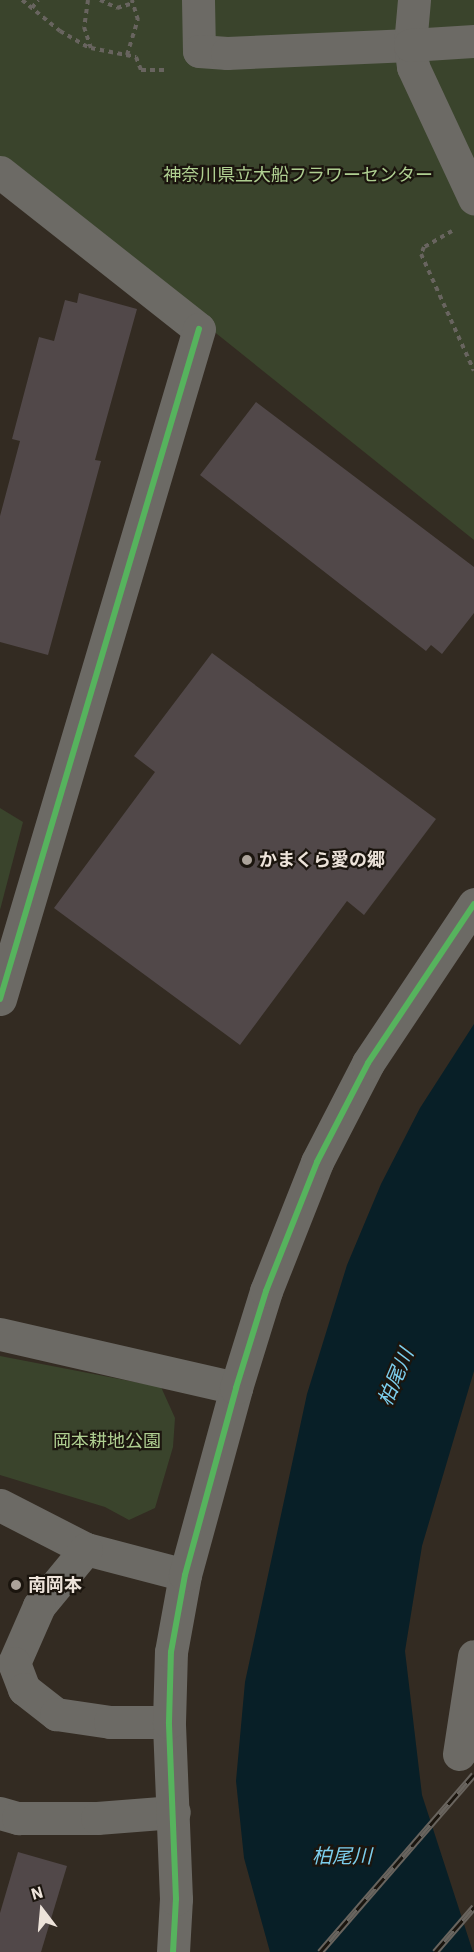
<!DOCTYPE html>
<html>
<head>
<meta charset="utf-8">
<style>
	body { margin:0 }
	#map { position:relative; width:474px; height:1952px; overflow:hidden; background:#332b22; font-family:"IBM Plex Sans","Noto Sans JP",sans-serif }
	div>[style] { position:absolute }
	.green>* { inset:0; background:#3a442c }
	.water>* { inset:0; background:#081f27 }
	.building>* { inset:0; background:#514849 }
	.path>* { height:4px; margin-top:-2px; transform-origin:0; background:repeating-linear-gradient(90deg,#68645f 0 4.5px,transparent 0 9px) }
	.minor>* { height:33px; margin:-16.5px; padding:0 16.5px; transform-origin:16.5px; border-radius:16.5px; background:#6c6a65 }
	.rail>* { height:7px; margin-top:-3.5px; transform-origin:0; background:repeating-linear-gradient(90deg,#1b150e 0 14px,#69645e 0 28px); box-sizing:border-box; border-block:2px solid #69645e }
	.cycleway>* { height:6px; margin:-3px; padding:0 3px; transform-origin:3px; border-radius:3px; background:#56b35d }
	.dots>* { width:16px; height:16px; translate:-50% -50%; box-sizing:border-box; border:3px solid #1b150e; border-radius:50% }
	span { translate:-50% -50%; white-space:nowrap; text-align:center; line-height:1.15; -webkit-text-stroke:4.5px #1b150e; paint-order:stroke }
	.park-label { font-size:18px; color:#afcf91 }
	.poi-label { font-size:18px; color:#ede3da; font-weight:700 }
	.left { translate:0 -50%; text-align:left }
	.water-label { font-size:20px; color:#7cceed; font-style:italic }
	.north { position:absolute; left:12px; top:1880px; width:60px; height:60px; -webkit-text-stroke:4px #1b150e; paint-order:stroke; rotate:344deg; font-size:16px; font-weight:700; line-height:24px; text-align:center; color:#ede3da }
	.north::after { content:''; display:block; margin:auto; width:21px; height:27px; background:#ede3da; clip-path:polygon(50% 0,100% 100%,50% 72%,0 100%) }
</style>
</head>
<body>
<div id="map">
	<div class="green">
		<i style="clip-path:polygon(0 0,474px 0,474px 540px,0 160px)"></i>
		<i style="clip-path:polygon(0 808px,23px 822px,0 910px)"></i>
		<i style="clip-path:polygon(0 1356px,161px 1387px,175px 1418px,173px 1447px,155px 1508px,129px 1520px,105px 1507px,0 1475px)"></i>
	</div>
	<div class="water">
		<i style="clip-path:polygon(474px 1024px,474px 1371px,422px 1546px,405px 1651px,422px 1795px,473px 1952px,270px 1952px,244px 1858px,236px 1781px,245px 1682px,307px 1394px,347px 1265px,381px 1184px,420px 1108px)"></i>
	</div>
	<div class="building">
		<i style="clip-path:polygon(79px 293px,137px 309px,95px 460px,101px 461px,48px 655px,0 642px,0 516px,20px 441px,12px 439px,39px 337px,54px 341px,65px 300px,77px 303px)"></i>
		<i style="clip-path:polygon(256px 402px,474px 567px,474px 613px,442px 654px,431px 645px,426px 651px,200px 475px)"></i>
		<i style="clip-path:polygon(212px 653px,436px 819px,364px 915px,347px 901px,240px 1045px,54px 908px,155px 772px,134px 756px)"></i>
		<i style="clip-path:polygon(18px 1852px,67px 1866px,41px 1952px,0 1952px,0 1913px)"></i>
	</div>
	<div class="path">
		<i style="left:22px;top:0;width:49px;rotate:39.2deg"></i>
		<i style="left:60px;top:31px;width:34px;rotate:30deg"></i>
		<i style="left:88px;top:0;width:27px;rotate:98deg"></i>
		<i style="left:84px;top:27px;width:22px;rotate:72deg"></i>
		<i style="left:91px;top:48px;width:46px;rotate:11.3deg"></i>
		<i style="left:136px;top:57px;width:14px;rotate:69deg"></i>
		<i style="left:141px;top:70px;width:25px"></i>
		<i style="left:100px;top:0;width:19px;rotate:25deg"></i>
		<i style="left:117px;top:8px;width:17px;rotate:-17deg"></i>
		<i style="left:32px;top:8px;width:10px;rotate:-53deg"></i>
		<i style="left:127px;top:55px;width:37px;rotate:-73deg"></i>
		<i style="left:138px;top:20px;width:21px;rotate:-107deg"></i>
		<i style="left:452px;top:231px;width:32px;rotate:150deg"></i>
		<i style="left:424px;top:247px;width:8px;rotate:113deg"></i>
		<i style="left:421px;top:254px;width:128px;rotate:65.6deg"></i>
	</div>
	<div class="minor">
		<i style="left:198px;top:0;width:51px;rotate:88.9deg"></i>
		<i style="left:199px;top:51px;width:28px;rotate:4deg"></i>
		<i style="left:227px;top:53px;width:183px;rotate:-2.5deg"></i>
		<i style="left:410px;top:45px;width:22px;rotate:82deg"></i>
		<i style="left:413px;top:67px;width:145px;rotate:65deg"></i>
		<i style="left:414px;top:0;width:45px;rotate:95.1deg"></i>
		<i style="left:410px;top:45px;width:64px;rotate:-3.6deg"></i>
		<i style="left:0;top:172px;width:253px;rotate:38.3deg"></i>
		<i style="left:199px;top:329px;width:699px;rotate:106.54deg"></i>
		<i style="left:0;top:1334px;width:242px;rotate:12.9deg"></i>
		<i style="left:0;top:1505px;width:97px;rotate:27.1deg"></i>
		<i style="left:86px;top:1549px;width:102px;rotate:14.7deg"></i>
		<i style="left:86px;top:1549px;width:74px;rotate:129.5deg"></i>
		<i style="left:39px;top:1606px;width:62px;rotate:113.7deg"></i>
		<i style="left:14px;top:1663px;width:28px;rotate:69deg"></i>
		<i style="left:24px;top:1689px;width:41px;rotate:38deg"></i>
		<i style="left:56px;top:1714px;width:55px;rotate:8.4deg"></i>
		<i style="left:110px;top:1722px;width:59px"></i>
		<i style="left:459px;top:1754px;width:99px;rotate:-81.3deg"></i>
		<i style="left:0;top:1813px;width:19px;rotate:16deg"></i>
		<i style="left:18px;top:1818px;width:79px"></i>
		<i style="left:97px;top:1818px;width:77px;rotate:-4.5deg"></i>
		<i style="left:173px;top:1952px;width:53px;rotate:-86.8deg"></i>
		<i style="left:176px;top:1899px;width:177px;rotate:-92.3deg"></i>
		<i style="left:169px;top:1722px;width:70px;rotate:-88.4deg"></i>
		<i style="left:171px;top:1652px;width:78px;rotate:-79.7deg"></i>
		<i style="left:185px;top:1575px;width:194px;rotate:-74.7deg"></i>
		<i style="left:236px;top:1388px;width:102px;rotate:-72.8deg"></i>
		<i style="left:266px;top:1291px;width:139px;rotate:-68.4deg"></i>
		<i style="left:317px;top:1162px;width:111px;rotate:-62.7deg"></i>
		<i style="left:368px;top:1063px;width:191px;rotate:-56.3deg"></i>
	</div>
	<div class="rail">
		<i style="left:320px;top:1952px;width:235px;rotate:-49.1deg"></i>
		<i style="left:435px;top:1952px;width:60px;rotate:-49.1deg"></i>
	</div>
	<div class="cycleway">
		<i style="left:0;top:999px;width:699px;rotate:-73.46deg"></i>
		<i style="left:173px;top:1952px;width:53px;rotate:-86.8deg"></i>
		<i style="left:176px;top:1899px;width:177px;rotate:-92.3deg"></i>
		<i style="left:169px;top:1722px;width:70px;rotate:-88.4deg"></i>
		<i style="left:171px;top:1652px;width:78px;rotate:-79.7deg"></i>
		<i style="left:185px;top:1575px;width:194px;rotate:-74.7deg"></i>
		<i style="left:236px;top:1388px;width:102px;rotate:-72.8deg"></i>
		<i style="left:266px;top:1291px;width:139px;rotate:-68.4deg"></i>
		<i style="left:317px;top:1162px;width:111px;rotate:-62.7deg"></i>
		<i style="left:368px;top:1063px;width:191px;rotate:-56.3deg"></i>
	</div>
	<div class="dots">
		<i style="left:247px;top:860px;background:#aca39a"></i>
		<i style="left:16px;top:1585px;background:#aca39a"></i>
	</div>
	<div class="park-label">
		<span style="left:298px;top:175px">神奈川県立大船フラワーセンター</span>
		<span style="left:107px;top:1441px">岡本耕地公園</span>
	</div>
	<div class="poi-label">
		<span class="left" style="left:259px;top:860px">かまくら愛の郷</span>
		<span class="left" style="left:28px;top:1585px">南岡本</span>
	</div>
	<div class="water-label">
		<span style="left:395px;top:1377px;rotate:-67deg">柏尾川</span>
		<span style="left:342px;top:1855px">柏尾川</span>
	</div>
	<div class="north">N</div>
</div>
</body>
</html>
